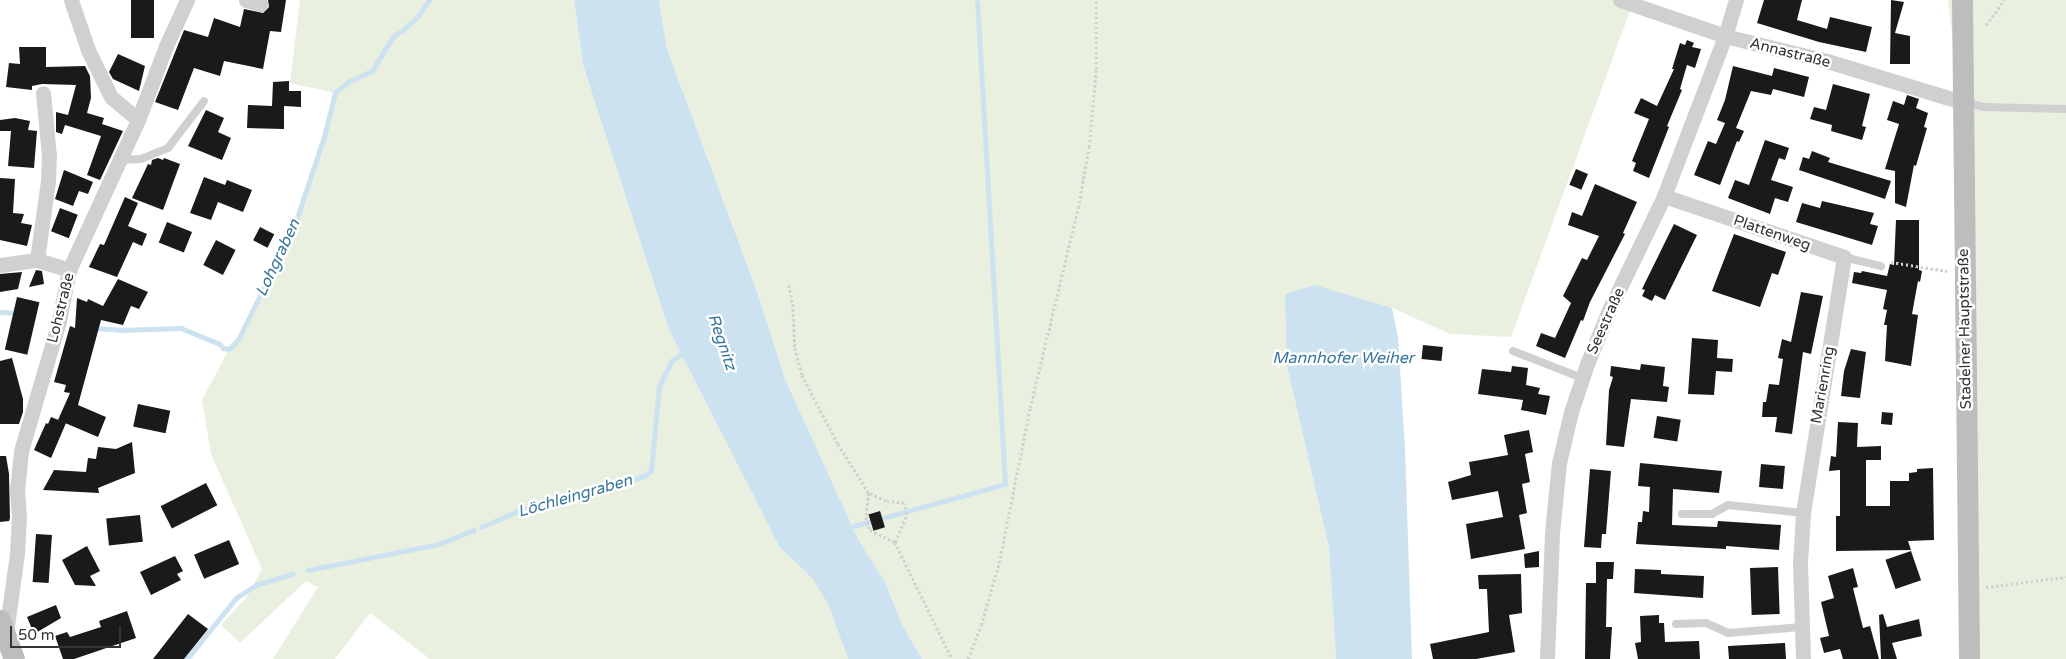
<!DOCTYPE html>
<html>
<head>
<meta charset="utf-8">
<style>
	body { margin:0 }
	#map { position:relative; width:2066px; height:659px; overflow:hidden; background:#fff; font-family:"Varela Round",sans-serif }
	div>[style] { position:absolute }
	.green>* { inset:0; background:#e9f0e0 }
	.water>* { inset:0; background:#cce2f0 }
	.stream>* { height:4.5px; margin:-2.25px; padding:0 2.25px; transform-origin:2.25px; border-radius:2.25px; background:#cce2f0 }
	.building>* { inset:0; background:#1a1a1a; transform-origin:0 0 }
	.path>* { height:2.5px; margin-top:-1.25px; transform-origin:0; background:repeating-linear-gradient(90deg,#d0d0d0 0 2.5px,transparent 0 5px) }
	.lane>* { height:8px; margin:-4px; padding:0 4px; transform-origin:4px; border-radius:4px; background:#d0d0d0 }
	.street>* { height:15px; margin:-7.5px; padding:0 7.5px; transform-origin:7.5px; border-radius:7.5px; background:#d0d0d0 }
	.secondary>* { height:21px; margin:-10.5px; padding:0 10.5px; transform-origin:10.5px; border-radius:10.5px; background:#bdbdbd }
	span { translate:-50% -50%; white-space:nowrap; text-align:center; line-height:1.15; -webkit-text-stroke:5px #fff; paint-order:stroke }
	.street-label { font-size:15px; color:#333 }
	.water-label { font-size:16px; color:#38769d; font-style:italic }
	.scale { position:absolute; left:10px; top:626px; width:111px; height:22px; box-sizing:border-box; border:2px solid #333; border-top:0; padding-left:6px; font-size:15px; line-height:18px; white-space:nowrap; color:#333; -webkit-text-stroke:4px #fff; paint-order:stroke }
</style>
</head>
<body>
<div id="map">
	<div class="green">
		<i style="clip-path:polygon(300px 0,574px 0,583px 65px,669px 330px,779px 546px,813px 578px,829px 606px,848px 659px,430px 659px,370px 613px,335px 659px,273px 659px,318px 587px,306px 581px,240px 643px,221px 625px,246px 598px,262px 569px,211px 454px,202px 400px,229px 349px,238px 340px,295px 224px,324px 137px,335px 93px,290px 83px)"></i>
		<i style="clip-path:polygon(659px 0,1634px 0,1511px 337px,1450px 334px,1392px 308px,1287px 366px,1329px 548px,1336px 659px,922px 659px,903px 626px,885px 582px,858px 539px,785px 379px,759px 297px,667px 49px)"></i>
		<i style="clip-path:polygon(1948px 0,2066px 0,2066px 659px,1970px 659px,1961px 107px)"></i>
	</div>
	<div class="water">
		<i style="clip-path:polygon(574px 0,659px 0,667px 49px,759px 297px,785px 379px,858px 539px,885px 582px,903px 626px,922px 659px,848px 659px,829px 606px,813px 579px,779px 546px,669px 330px,583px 65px)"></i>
		<i style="clip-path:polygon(1315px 285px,1392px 308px,1398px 337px,1405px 448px,1412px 659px,1336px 659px,1329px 548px,1287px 366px,1285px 294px)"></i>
	</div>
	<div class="stream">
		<i style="left:402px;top:31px;width:22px;rotate:-43deg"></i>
		<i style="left:418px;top:16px;width:19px;rotate:-55deg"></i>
		<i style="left:0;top:312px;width:21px;rotate:3deg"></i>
		<i style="left:94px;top:328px;width:26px;rotate:4deg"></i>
		<i style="left:120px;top:330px;width:61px;rotate:-1.9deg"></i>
		<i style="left:181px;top:328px;width:42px;rotate:22.3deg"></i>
		<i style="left:220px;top:344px;width:5px;rotate:53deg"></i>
		<i style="left:223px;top:348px;width:6px;rotate:9deg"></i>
		<i style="left:229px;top:349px;width:13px;rotate:-45deg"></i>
		<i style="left:238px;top:340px;width:129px;rotate:-63.8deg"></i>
		<i style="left:295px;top:224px;width:92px;rotate:-71.6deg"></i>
		<i style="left:324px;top:137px;width:45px;rotate:-76deg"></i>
		<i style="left:335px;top:93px;width:17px;rotate:-40deg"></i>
		<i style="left:348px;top:82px;width:26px;rotate:-25deg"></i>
		<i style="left:372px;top:71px;width:37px;rotate:-59deg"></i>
		<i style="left:391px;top:39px;width:9px;rotate:-41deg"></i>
		<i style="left:854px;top:526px;width:157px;rotate:-15.5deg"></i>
		<i style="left:1005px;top:484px;width:482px;rotate:-93.3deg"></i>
		<i style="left:481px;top:527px;width:51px;rotate:-23.1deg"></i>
		<i style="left:528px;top:507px;width:54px;rotate:-10.7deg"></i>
		<i style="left:581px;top:497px;width:66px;rotate:-18.4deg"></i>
		<i style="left:644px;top:476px;width:9px;rotate:-36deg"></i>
		<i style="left:651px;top:471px;width:85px;rotate:-84.6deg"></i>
		<i style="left:659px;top:386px;width:28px;rotate:-63deg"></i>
		<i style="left:672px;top:361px;width:15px;rotate:-37deg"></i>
		<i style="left:308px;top:570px;width:134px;rotate:-11.2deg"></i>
		<i style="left:439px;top:544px;width:37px;rotate:-22deg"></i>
		<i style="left:187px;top:659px;width:78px;rotate:-51.2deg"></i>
		<i style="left:236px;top:598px;width:24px;rotate:-33deg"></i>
		<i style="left:256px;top:585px;width:38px;rotate:-17deg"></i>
	</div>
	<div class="building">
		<i style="left:131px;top:0;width:23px;height:38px"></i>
		<i style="clip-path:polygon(268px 0,286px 0,281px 32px,270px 31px,263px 69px,224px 61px,220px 76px,194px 68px,178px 110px,155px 102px,184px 30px,208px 37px,214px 18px,240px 27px,244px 9px,263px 13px,269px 7px)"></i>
		<i style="clip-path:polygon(1764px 0,1802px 0,1797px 20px,1827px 29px,1830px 17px,1872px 27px,1866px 52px,1819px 42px,1757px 23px)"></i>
		<i style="clip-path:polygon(1891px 0,1904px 2px,1895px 33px,1910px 36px,1910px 64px,1890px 64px)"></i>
		<i style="clip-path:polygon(1687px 40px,1694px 43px,1692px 47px,1701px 49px,1695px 68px,1687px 65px,1680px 89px,1682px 90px,1667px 126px,1669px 127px,1649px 178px,1633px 171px,1636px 163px,1632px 161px,1649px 119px,1634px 113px,1641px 98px,1657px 106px,1674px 69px,1672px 69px,1680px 43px,1685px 45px)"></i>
		<i style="clip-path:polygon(19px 47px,46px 47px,46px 67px,85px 66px,90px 76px,91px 98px,87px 113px,104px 118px,102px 124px,123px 131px,100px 180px,87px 175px,101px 136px,65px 125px,62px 134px,56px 132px,56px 112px,68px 115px,76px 85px,42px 84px,32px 86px,32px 90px,6px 87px,9px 63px,20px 64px)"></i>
		<i style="clip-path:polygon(118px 54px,145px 66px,139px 91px,113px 79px,109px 72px)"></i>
		<i style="clip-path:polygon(1733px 66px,1772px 76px,1774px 68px,1809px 77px,1804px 97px,1773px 89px,1771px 95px,1751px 91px,1736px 128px,1744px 131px,1739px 142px,1737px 141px,1720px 185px,1694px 175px,1708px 141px,1716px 144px,1725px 123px,1717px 120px,1725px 100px)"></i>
		<i style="clip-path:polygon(289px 81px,289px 91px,301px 91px,301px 107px,284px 106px,284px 129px,247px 128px,248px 105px,272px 106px,273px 82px)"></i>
		<i style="clip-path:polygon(1833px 84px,1870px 94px,1862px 126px,1866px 127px,1862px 140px,1831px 131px,1832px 125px,1810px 119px,1814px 107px,1826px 110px)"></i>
		<i style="clip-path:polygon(1907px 95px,1919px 99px,1916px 108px,1928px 113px,1924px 127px,1927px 128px,1916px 166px,1914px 165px,1906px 207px,1895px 203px,1895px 171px,1885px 169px,1899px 124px,1887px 120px,1893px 101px,1904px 105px)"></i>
		<i style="clip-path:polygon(206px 110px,224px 118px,218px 132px,231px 138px,222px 160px,188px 146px)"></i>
		<i style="clip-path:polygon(15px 118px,30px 121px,28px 130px,37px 131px,34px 168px,8px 166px,11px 131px,0 131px,0 120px)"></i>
		<i style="clip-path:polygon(1765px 140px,1789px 148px,1785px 160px,1779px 158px,1771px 180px,1793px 187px,1788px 202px,1775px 198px,1770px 214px,1728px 198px,1735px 180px,1749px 185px)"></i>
		<i style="clip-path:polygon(1812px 151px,1830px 158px,1828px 162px,1891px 181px,1885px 199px,1799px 170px,1803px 157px,1809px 159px)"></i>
		<i style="clip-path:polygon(158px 158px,163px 160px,164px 158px,180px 164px,163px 210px,132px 198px,148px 164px,151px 165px,152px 160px)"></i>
		<i style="left:1576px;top:169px;width:13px;height:17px;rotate:23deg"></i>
		<i style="clip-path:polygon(64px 170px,93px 182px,88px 194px,79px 191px,73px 206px,55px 199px)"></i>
		<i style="clip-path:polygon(204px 177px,225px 185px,227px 180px,252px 190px,243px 212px,218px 202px,211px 220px,190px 213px)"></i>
		<i style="clip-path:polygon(0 178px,15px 179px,13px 213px,24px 214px,21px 223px,32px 225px,27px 246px,0 240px)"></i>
		<i style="clip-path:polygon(1595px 184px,1637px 202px,1623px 233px,1625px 234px,1590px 302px,1583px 321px,1581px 320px,1565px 358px,1536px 346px,1541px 333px,1555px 338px,1571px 303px,1563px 296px,1582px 258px,1587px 260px,1599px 236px,1568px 225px,1572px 212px,1582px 216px)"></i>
		<i style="clip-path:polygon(125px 197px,138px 203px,128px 226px,147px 234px,142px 246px,133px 242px,117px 277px,89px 267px,100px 244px,104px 245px)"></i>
		<i style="clip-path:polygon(1822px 201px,1874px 213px,1870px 224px,1878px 226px,1872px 245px,1796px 222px,1802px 203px,1820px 208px)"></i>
		<i style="left:60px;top:208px;width:19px;height:25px;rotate:21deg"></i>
		<i style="clip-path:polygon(1896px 220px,1919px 220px,1919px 270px,1922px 271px,1920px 282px,1918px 281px,1912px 314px,1918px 315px,1911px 366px,1885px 361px,1887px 325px,1884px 325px,1887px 310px,1883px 309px,1887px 290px,1852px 283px,1854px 272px,1861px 273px,1862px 271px,1887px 276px,1890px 264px,1894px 265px)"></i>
		<i style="left:167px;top:222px;width:27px;height:22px;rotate:22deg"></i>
		<i style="clip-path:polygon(1674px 224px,1697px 235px,1665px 300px,1655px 295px,1652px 301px,1642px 296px,1645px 290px,1642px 289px)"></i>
		<i style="left:260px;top:227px;width:16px;height:15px;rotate:27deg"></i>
		<i style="clip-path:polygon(1734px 234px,1786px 252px,1778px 275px,1772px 273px,1760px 307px,1712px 291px)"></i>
		<i style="left:216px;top:240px;width:22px;height:28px;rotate:27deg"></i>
		<i style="clip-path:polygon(36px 270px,42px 271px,44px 284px,29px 287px)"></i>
		<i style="clip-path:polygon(22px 272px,18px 289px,0 292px,0 274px)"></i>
		<i style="clip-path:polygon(118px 279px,148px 292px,139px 309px,131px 306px,123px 325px,101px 320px,78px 405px,106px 417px,98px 437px,58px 420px,70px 393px,64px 392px,66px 385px,54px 382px,70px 326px,75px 328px,77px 298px,87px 302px,88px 299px,103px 306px)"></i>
		<i style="clip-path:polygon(1801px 292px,1823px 296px,1811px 354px,1803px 352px,1792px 434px,1775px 432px,1777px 417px,1762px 417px,1763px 402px,1766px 402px,1769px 384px,1779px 385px,1783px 359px,1778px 358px,1782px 339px,1791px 342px)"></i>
		<i style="left:17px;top:297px;width:23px;height:54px;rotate:13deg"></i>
		<i style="clip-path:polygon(1692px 338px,1718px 340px,1717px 358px,1733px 359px,1732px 372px,1716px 371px,1714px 395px,1688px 394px)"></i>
		<i style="left:1423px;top:345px;width:20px;height:14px;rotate:6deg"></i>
		<i style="clip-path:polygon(1851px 349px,1866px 352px,1860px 398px,1841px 396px,1844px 371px)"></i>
		<i style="clip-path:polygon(12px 358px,23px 399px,23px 412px,19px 424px,0 424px,0 361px)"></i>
		<i style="clip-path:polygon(1641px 364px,1665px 367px,1663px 386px,1669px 387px,1667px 402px,1631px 399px,1624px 447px,1606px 445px,1609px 390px,1613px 377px,1610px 376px,1611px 366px,1640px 370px)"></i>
		<i style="clip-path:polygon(1512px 366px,1528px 368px,1526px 385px,1540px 388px,1538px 394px,1550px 396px,1546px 415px,1521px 410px,1523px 400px,1478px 394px,1482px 369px,1511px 372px)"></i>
		<i style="left:138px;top:404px;width:33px;height:23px;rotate:12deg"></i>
		<i style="left:1882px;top:412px;width:11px;height:12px;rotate:5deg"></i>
		<i style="left:1657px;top:416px;width:24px;height:22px;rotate:9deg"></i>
		<i style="clip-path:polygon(51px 417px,66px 423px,51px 458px,34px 450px,46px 423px,48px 424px)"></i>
		<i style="clip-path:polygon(1838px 422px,1858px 423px,1857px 447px,1881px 446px,1881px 460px,1866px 460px,1866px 506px,1890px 506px,1890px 481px,1909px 481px,1909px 473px,1917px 472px,1917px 469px,1933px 468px,1934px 540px,1908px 541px,1911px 550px,1836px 551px,1836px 516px,1840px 516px,1840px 470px,1829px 471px,1831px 456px,1836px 457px)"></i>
		<i style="clip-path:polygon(1529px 430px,1533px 452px,1525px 454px,1530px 482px,1522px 484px,1527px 513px,1519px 515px,1525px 549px,1471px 559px,1466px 524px,1503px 517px,1498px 491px,1452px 500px,1448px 482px,1471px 475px,1469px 462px,1508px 455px,1504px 435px)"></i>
		<i style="clip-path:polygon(132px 442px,135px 473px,98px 488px,99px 493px,43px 490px,54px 470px,86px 472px,88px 458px,96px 459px,98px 447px,116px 449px)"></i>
		<i style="clip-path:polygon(0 456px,6px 456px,9px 474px,10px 518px,9px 521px,0 522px)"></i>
		<i style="clip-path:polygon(1640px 463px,1722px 471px,1719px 493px,1673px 489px,1672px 525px,1717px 527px,1718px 521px,1781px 525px,1779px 550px,1726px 546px,1726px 549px,1636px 544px,1638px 522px,1642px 522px,1643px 511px,1649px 512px,1650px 487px,1638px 486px)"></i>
		<i style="left:1761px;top:464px;width:24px;height:23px;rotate:5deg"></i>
		<i style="clip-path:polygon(1590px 469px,1611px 471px,1606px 534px,1602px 534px,1601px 548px,1584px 547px)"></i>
		<i style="left:206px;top:483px;width:25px;height:51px;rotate:63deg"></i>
		<i style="left:880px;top:511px;width:17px;height:12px;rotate:73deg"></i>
		<i style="left:140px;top:515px;width:27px;height:34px;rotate:84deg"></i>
		<i style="left:36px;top:534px;width:16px;height:48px;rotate:4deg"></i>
		<i style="left:229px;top:540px;width:26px;height:38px;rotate:67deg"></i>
		<i style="clip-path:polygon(87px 546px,100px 571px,90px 576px,96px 586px,75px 585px,62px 560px)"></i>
		<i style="clip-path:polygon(1539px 551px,1539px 567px,1525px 568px,1524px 554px)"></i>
		<i style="left:1911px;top:551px;width:31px;height:27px;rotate:71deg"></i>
		<i style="clip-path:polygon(175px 556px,183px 571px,177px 574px,181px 580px,151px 595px,140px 572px)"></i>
		<i style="clip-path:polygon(1596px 562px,1614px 562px,1613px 579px,1607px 579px,1606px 627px,1612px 627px,1610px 659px,1585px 659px,1586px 583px,1596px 583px)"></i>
		<i style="left:1778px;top:567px;width:47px;height:28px;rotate:88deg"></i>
		<i style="clip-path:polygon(1853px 568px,1858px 587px,1853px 588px,1863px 628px,1870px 626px,1879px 659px,1843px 659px,1840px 649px,1824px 653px,1820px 638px,1829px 636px,1821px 602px,1834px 598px,1828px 576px)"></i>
		<i style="clip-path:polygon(1635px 569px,1661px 570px,1661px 574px,1704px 576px,1703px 598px,1634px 593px)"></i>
		<i style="clip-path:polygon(1521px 574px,1522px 613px,1509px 615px,1515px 652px,1476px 659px,1433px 659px,1430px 644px,1489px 632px,1487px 589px,1479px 589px,1478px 575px)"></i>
		<i style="clip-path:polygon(56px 605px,61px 618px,34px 634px,27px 617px)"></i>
		<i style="clip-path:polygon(127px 611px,136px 638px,74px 659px,63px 659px,55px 636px,67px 632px,70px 637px,101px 627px,99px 621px)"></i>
		<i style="clip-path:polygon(188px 614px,208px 629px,184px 659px,153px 659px)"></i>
		<i style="clip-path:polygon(1883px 614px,1887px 627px,1919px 619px,1922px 636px,1892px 643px,1897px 659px,1881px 659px,1879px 615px)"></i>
		<i style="clip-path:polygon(1659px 615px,1659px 623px,1664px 623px,1665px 642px,1699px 641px,1700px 659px,1638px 659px,1635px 643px,1641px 642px,1640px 616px)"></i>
		<i style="clip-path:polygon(1785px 643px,1786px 659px,1729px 659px,1728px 646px)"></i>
	</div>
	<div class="path">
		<i style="left:1986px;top:25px;width:31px;rotate:-54deg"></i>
		<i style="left:1891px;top:262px;width:57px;rotate:9.1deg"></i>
		<i style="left:789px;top:285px;width:19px;rotate:78deg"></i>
		<i style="left:793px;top:304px;width:44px;rotate:87.4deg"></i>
		<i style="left:795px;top:348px;width:28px;rotate:75deg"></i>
		<i style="left:802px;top:375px;width:78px;rotate:62.4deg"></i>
		<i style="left:838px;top:444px;width:58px;rotate:57.7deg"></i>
		<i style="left:869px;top:493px;width:24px;rotate:97deg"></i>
		<i style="left:866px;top:517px;width:14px;rotate:73deg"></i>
		<i style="left:870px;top:530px;width:28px;rotate:26deg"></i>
		<i style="left:895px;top:542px;width:30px;rotate:-67deg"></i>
		<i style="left:907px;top:514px;width:11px;rotate:-105deg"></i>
		<i style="left:904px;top:503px;width:18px;rotate:-174deg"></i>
		<i style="left:886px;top:501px;width:19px;rotate:-155deg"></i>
		<i style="left:895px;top:542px;width:130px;rotate:64deg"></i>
		<i style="left:1986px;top:587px;width:81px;rotate:-7.1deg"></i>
		<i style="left:968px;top:659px;width:36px;rotate:-69deg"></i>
		<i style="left:981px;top:625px;width:65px;rotate:-73.8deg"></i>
		<i style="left:999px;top:563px;width:158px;rotate:-78.7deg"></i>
		<i style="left:1030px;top:408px;width:206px;rotate:-76.5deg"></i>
		<i style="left:1078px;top:208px;width:62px;rotate:-79.8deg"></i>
		<i style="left:1089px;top:147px;width:78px;rotate:-84.9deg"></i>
		<i style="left:1096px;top:69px;width:69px;rotate:-90deg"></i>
	</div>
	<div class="lane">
		<i style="left:1964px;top:102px;width:21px;rotate:14deg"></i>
		<i style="left:1984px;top:107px;width:82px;rotate:1.4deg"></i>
		<i style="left:120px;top:160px;width:21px;rotate:-3deg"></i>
		<i style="left:141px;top:159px;width:29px;rotate:-22deg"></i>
		<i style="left:168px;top:148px;width:59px;rotate:-52.5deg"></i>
		<i style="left:1844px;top:257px;width:38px;rotate:14deg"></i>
		<i style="left:1513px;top:351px;width:74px;rotate:21.4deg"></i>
		<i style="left:1682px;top:514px;width:30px"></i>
		<i style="left:1712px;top:514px;width:18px;rotate:-29deg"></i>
		<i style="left:1728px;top:505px;width:75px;rotate:6.1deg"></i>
		<i style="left:1676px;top:624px;width:30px;rotate:-2deg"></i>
		<i style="left:1706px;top:623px;width:24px;rotate:24deg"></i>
		<i style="left:1728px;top:633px;width:73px;rotate:-4.7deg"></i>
	</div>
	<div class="street">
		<i style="left:71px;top:0;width:53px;rotate:71.2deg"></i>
		<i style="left:88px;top:50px;width:52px;rotate:63.9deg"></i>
		<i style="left:111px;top:97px;width:35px;rotate:40deg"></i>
		<i style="left:246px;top:0;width:15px;rotate:16deg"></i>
		<i style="left:1620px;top:0;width:111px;rotate:18.9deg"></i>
		<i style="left:1725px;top:36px;width:105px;rotate:13.8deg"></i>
		<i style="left:1827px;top:61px;width:141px;rotate:16.9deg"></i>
		<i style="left:1664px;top:196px;width:190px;rotate:18.7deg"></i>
		<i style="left:1844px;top:257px;width:259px;rotate:99.1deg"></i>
		<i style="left:1803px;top:513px;width:50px;rotate:93.4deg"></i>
		<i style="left:1800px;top:563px;width:96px;rotate:88.2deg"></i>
		<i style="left:37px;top:260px;width:80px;rotate:-82.1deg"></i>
		<i style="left:48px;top:181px;width:25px;rotate:-88deg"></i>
		<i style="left:49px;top:156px;width:63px;rotate:-95.4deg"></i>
		<i style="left:0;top:265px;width:37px;rotate:-8deg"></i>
		<i style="left:37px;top:260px;width:34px;rotate:17deg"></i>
		<i style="left:6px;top:633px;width:80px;rotate:-82.1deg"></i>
		<i style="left:17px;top:554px;width:36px;rotate:-87deg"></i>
		<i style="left:19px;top:518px;width:28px;rotate:-94deg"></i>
		<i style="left:17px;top:490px;width:39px;rotate:-84deg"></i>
		<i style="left:21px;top:451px;width:135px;rotate:-73.7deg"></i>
		<i style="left:59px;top:321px;width:52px;rotate:-78.9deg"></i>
		<i style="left:69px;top:270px;width:165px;rotate:-65.3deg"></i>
		<i style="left:138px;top:120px;width:79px;rotate:-69.3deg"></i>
		<i style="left:166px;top:46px;width:51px;rotate:-65.5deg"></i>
		<i style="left:1547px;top:659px;width:126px;rotate:-87.7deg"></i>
		<i style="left:1552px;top:533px;width:70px;rotate:-84.3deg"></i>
		<i style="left:1559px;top:463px;width:52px;rotate:-76.8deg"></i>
		<i style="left:1571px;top:412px;width:51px;rotate:-71.6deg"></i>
		<i style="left:1587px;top:364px;width:58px;rotate:-67.8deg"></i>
		<i style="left:1609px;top:310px;width:127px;rotate:-64.2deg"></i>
		<i style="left:1664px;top:196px;width:171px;rotate:-69.1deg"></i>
		<i style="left:1725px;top:36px;width:38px;rotate:-73deg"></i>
	</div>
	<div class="secondary">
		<i style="left:1962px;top:0;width:659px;rotate:89.39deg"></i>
		<i style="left:0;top:620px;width:41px;rotate:70.3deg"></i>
	</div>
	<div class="street-label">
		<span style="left:1790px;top:53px;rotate:14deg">Annastraße</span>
		<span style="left:1772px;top:233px;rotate:19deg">Plattenweg</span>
		<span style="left:61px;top:308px;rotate:-76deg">Lohstraße</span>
		<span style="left:1606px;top:321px;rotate:-66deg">Seestraße</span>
		<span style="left:1965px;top:329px;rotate:-91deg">Stadelner Hauptstraße</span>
		<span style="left:1823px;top:385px;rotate:-80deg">Marienring</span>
	</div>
	<div class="water-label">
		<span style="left:278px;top:258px;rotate:-65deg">Lohgraben</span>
		<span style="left:722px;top:342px;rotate:71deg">Regnitz</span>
		<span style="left:1343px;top:358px">Mannhofer Weiher</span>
		<span style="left:575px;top:496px;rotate:-16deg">Löchleingraben</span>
	</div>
	<div class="scale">50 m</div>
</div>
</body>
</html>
